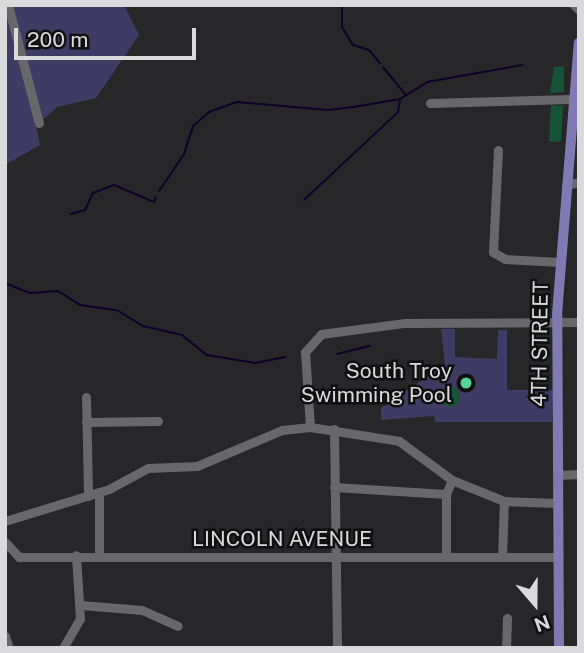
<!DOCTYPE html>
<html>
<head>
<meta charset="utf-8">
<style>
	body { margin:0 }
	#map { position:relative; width:584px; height:653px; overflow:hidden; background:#272729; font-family:"Public Sans",sans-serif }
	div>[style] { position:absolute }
	.green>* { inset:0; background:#403b64 }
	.stream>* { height:2px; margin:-1px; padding:0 1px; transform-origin:1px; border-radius:1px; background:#0d022a }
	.building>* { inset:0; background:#165438; transform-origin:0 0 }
	.round { border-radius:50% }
	.minor>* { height:9px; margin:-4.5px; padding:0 4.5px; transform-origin:4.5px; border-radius:4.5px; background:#68686b }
	.major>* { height:10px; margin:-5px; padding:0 5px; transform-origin:5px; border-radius:5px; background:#8079b4 }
	.dots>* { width:19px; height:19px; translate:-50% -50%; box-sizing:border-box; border:4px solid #101011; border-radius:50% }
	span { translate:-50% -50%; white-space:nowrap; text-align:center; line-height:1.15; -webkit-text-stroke:5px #101011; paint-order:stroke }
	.street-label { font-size:21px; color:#dadadc }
	.poi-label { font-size:21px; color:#dadadc }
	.right { translate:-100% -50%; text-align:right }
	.frame { position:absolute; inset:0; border:7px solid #dadadc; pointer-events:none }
	.north { position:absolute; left:500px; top:569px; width:70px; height:70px; -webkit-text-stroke:5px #101011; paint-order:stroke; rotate:160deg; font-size:19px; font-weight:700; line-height:28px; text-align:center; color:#dadadc }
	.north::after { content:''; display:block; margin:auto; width:24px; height:32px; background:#dadadc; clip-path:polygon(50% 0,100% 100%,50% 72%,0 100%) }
	.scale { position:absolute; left:14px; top:28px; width:182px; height:32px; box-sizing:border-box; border:4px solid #dadadc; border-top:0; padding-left:9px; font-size:21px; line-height:24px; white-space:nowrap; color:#dadadc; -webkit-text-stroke:5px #101011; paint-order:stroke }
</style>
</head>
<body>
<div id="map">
	<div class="green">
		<i style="clip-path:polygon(5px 5px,124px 5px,139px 35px,96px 98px,57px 107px,36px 126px,40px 145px,5px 165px)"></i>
		<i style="clip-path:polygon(441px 329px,455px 329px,455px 357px,497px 359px,498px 330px,507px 330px,507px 390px,553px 390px,552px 422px,435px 422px,434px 416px,381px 420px,381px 408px,445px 365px)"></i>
	</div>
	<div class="stream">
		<i style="left:342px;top:5px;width:22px;rotate:90deg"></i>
		<i style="left:342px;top:27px;width:21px;rotate:59deg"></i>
		<i style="left:353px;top:45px;width:17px;rotate:17deg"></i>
		<i style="left:369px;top:50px;width:17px;rotate:50deg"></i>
		<i style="left:383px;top:67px;width:35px;rotate:51deg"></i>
		<i style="left:159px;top:191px;width:45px;rotate:-56deg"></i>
		<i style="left:184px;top:154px;width:29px;rotate:-72deg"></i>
		<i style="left:193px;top:126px;width:21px;rotate:-41deg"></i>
		<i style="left:209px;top:112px;width:30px;rotate:-20deg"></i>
		<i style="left:237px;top:102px;width:91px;rotate:5deg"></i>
		<i style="left:328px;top:110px;width:31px;rotate:-7deg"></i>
		<i style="left:359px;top:106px;width:42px;rotate:-9.7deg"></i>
		<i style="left:400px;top:99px;width:32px;rotate:-32deg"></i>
		<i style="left:427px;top:82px;width:97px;rotate:-10.1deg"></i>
		<i style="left:304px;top:200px;width:129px;rotate:-43.1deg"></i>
		<i style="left:398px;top:112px;width:12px;rotate:-81deg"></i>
		<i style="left:71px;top:214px;width:15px;rotate:-16deg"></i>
		<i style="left:85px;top:210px;width:19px;rotate:-65deg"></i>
		<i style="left:93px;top:193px;width:22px;rotate:-21deg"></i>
		<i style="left:114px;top:185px;width:43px;rotate:23deg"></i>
		<i style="left:154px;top:202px;width:5px;rotate:-68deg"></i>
		<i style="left:5px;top:283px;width:27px;rotate:22deg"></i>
		<i style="left:30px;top:293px;width:28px;rotate:-4deg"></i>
		<i style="left:58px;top:291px;width:26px;rotate:32deg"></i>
		<i style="left:80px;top:305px;width:37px;rotate:8deg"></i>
		<i style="left:117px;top:310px;width:31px;rotate:32deg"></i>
		<i style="left:143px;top:326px;width:40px;rotate:13deg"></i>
		<i style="left:182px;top:335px;width:32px;rotate:39deg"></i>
		<i style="left:207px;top:355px;width:49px;rotate:9.5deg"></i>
		<i style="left:255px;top:363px;width:31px;rotate:-11deg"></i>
		<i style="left:337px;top:354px;width:34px;rotate:-14deg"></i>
	</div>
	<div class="building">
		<i style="clip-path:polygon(564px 66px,564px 92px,550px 93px,554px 67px)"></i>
		<i style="left:563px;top:106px;width:36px;height:12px;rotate:93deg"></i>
		<i class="round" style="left:440px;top:387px;width:20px;height:20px"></i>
	</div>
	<div class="minor">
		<i style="left:8px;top:5px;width:122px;rotate:75.3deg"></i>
		<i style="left:574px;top:5px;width:7px;rotate:45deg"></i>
		<i style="left:430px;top:103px;width:141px;rotate:-1.6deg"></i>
		<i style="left:498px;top:150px;width:102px;rotate:92.8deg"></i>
		<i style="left:493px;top:252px;width:14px;rotate:30deg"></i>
		<i style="left:505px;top:259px;width:56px;rotate:3.1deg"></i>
		<i style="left:566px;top:185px;width:13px;rotate:-13deg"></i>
		<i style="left:86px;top:397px;width:99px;rotate:88.8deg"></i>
		<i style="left:86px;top:422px;width:72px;rotate:-0.8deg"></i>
		<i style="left:310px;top:427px;width:75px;rotate:-93.8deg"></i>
		<i style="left:305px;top:352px;width:24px;rotate:-48deg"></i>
		<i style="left:321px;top:334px;width:85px;rotate:-7.5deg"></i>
		<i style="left:405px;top:323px;width:174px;rotate:-0.3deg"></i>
		<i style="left:334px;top:429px;width:219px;rotate:89.2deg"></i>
		<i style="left:558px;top:475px;width:21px;rotate:-3deg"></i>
		<i style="left:334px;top:487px;width:112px;rotate:3.6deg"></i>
		<i style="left:5px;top:521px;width:109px;rotate:-17.1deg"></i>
		<i style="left:109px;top:489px;width:44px;rotate:-28.3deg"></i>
		<i style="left:148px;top:468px;width:49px;rotate:-2.3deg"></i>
		<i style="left:197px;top:466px;width:92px;rotate:-23deg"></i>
		<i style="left:282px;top:430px;width:28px;rotate:-6deg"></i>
		<i style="left:310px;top:427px;width:90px;rotate:8.9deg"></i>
		<i style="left:399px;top:441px;width:66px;rotate:36.3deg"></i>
		<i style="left:452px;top:480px;width:56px;rotate:22deg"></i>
		<i style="left:504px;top:501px;width:54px;rotate:2.1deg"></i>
		<i style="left:5px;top:542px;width:21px;rotate:47deg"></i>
		<i style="left:19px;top:557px;width:539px"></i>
		<i style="left:99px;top:556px;width:64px;rotate:-90deg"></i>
		<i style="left:446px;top:556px;width:62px;rotate:-90deg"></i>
		<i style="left:446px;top:494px;width:15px;rotate:-67deg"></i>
		<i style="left:502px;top:557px;width:56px;rotate:-88deg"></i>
		<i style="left:81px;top:605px;width:61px;rotate:4.7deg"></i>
		<i style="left:142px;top:610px;width:39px;rotate:24deg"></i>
		<i style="left:5px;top:636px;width:13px;rotate:72deg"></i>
		<i style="left:63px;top:648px;width:34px;rotate:-60deg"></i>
		<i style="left:80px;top:619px;width:64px;rotate:-93.6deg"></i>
		<i style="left:506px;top:648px;width:30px;rotate:-88deg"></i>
	</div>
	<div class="major">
		<i style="left:559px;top:648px;width:334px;rotate:-90.3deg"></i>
		<i style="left:557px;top:314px;width:272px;rotate:-85.4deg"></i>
	</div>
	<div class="dots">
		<i style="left:466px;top:383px;background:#53d396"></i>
	</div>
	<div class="street-label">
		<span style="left:540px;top:344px;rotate:-89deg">4TH STREET</span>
		<span style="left:282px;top:539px">LINCOLN AVENUE</span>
	</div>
	<div class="poi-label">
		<span class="right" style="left:452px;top:383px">South Troy<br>Swimming Pool</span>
	</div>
	<div class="frame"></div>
	<div class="north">N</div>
	<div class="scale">200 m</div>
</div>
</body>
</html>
